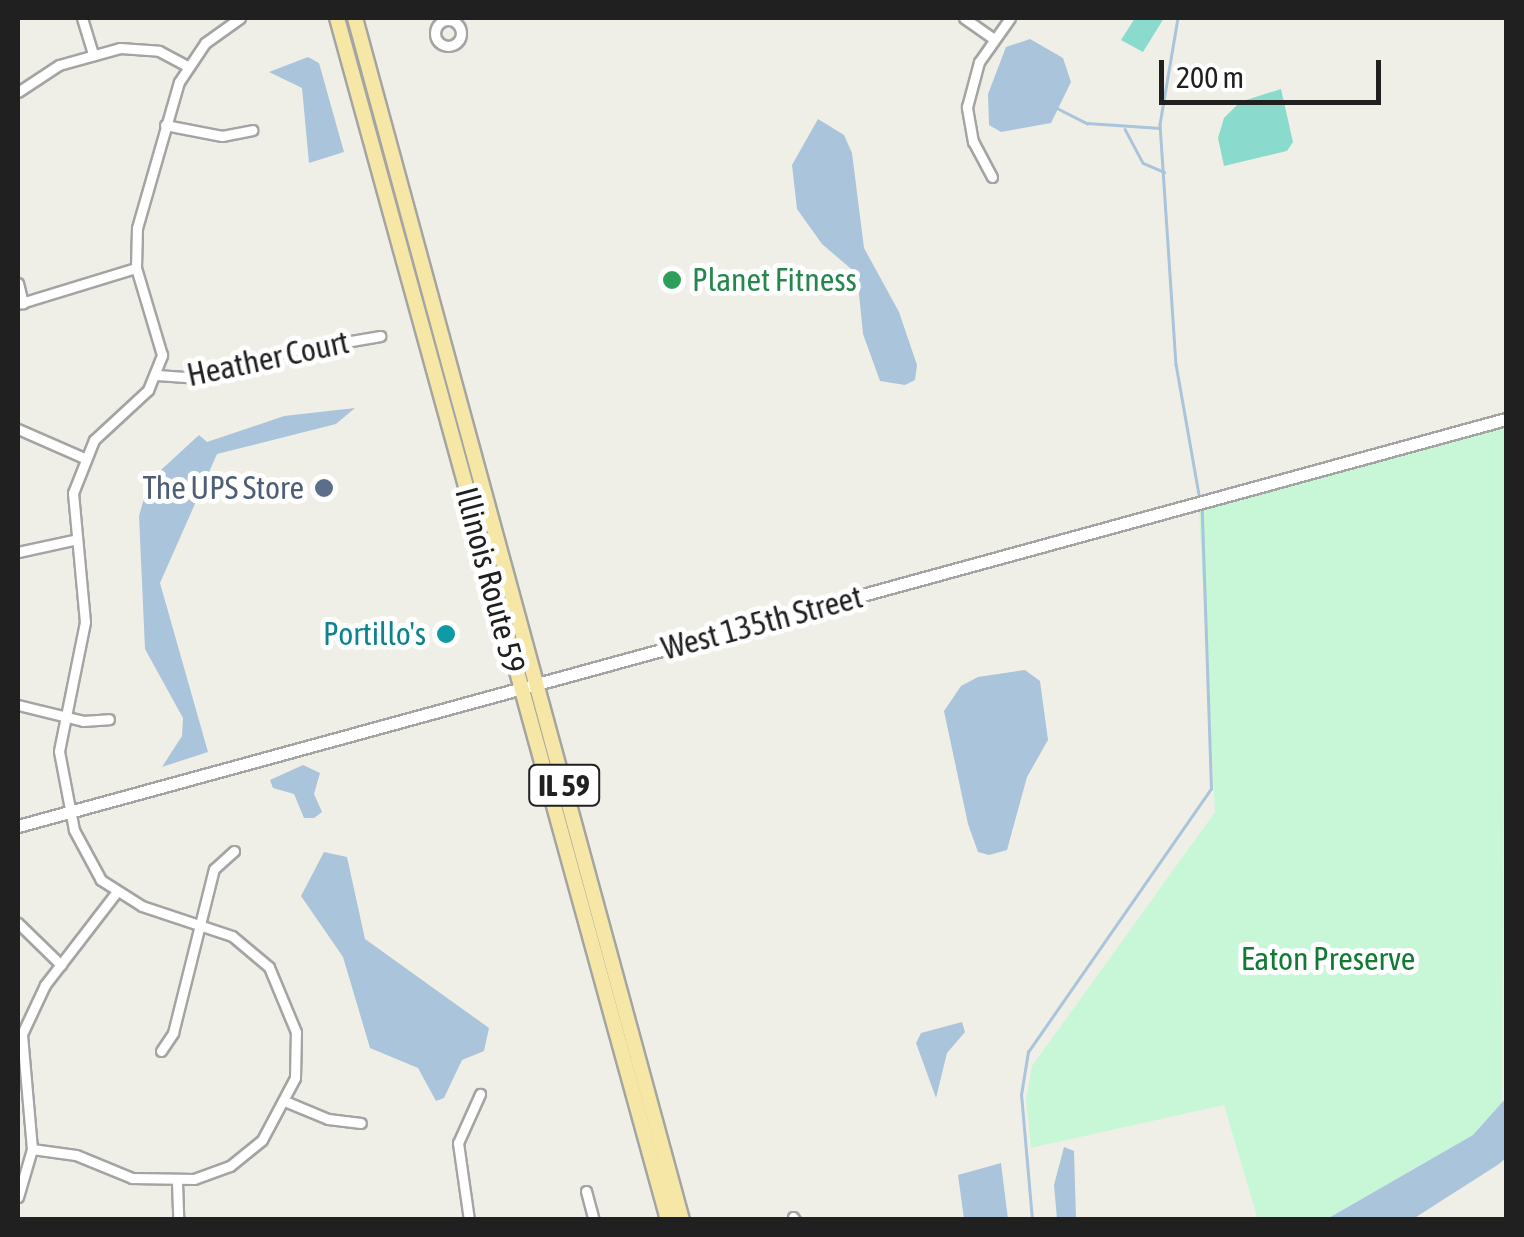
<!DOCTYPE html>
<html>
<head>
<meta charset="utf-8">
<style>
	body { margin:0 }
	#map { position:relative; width:1524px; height:1237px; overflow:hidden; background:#f0efe7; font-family:"Asap Condensed",sans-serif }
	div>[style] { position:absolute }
	.park>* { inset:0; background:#c8f7d7 }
	.pitch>* { inset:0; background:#8adace }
	.water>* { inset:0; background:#aac4db }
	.stream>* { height:2.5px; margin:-1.25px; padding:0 1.25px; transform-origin:1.25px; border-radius:1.25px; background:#aac4db }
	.roads { filter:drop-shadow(2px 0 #a4a4a4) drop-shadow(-2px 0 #a4a4a4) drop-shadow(0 2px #a4a4a4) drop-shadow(0 -2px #a4a4a4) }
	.minor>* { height:9px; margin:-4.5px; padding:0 4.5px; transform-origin:4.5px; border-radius:4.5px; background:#fff }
	.minor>.ring { margin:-4.5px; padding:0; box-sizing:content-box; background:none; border:9px solid #fff; border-radius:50% }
	.tertiary>* { height:11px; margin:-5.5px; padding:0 5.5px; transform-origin:5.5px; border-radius:5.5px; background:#fff }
	.primary>* { height:14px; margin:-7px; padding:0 7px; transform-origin:7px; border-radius:7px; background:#f7e7a6 }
	.dots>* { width:28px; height:28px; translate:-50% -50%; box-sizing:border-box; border:5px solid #fff; border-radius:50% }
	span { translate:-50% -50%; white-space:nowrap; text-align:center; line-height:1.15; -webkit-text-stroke:10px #fff; paint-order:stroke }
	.shield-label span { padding:2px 8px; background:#fff; border:2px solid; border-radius:8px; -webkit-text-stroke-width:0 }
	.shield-label { font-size:30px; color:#202020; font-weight:700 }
	.leisure-label { font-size:32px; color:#27864d }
	.left { translate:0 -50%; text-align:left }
	.street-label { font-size:32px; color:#202020 }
	.service-label { font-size:32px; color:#4e5e75 }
	.right { translate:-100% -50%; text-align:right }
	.culture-label { font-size:32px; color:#0d838f }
	.park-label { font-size:32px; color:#127a34 }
	.frame { position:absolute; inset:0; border:20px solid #202020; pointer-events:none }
	.scale { position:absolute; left:1159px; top:60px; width:222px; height:45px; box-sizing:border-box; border:5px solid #202020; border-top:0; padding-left:12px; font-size:30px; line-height:35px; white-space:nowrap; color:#202020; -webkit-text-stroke:8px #fff; paint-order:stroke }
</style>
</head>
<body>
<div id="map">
	<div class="park">
		<i style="clip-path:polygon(1506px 427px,1502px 1105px,1473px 1135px,1327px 1219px,1258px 1220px,1224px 1105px,1031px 1148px,1026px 1099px,1032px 1066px,1215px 812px,1199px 511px)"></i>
	</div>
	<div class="pitch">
		<i style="clip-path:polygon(1135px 18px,1164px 18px,1143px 52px,1121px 40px)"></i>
		<i style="clip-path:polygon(1281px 89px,1293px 142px,1287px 151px,1224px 166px,1218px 138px,1224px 118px,1240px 102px)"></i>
	</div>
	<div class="water">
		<i style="clip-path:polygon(1030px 39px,1063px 58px,1071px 82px,1051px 123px,1001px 132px,989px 125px,988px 94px,1006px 47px)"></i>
		<i style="clip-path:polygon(308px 57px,319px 63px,344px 152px,309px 163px,302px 88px,269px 72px)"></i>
		<i style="clip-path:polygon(818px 119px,844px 135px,852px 153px,864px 248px,899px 312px,917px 365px,915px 380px,905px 385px,880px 381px,863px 334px,857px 274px,822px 244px,797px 209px,792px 165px)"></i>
		<i style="clip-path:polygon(355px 408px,336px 424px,217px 454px,160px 583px,208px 752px,162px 767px,182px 736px,183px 718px,145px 649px,139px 516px,149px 481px,199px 435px,207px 442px,284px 416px)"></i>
		<i style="clip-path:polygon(1025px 670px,1040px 681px,1048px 740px,1027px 777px,1007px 850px,989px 855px,978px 852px,968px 824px,944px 711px,961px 686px,978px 677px)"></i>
		<i style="clip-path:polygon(303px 765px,320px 773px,314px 794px,322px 812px,314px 818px,304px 818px,294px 794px,273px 788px,270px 780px)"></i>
		<i style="clip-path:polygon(324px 852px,347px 857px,365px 939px,489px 1028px,484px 1051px,462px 1060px,444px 1098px,436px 1101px,418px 1068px,370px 1048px,343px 957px,301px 896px)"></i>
		<i style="clip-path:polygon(962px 1022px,965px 1032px,947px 1053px,936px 1098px,916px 1043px,921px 1033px)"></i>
		<i style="clip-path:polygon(1506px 1098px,1506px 1158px,1499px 1164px,1413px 1219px,1327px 1219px,1473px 1135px)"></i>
		<i style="clip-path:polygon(1064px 1147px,1074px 1151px,1076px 1219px,1057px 1219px,1054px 1185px)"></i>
		<i style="clip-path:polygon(1001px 1163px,1008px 1219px,964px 1219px,958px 1175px)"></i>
	</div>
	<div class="stream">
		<i style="left:1178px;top:18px;width:108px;rotate:99.6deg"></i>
		<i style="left:1160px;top:124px;width:241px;rotate:86.2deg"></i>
		<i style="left:1176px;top:364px;width:132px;rotate:80deg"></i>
		<i style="left:1057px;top:108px;width:34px;rotate:27deg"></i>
		<i style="left:1087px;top:123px;width:73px;rotate:3.9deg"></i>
		<i style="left:1125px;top:129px;width:38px;rotate:62deg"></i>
		<i style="left:1143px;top:163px;width:23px;rotate:23deg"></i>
		<i style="left:1032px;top:1220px;width:125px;rotate:-95deg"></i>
		<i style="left:1021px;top:1095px;width:44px;rotate:-80.8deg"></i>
		<i style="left:1028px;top:1052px;width:320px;rotate:-55.2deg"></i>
		<i style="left:1211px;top:789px;width:277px;rotate:-91.9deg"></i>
	</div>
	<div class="roads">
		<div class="minor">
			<i style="left:82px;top:18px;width:39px;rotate:73deg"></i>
			<i style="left:964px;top:18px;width:37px;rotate:35deg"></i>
			<i class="ring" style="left:435px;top:20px;width:17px;height:17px"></i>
			<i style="left:18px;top:92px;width:49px;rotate:-33.4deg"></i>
			<i style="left:59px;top:65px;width:63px;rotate:-15.6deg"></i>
			<i style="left:120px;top:48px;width:39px;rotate:4deg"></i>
			<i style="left:159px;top:51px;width:32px;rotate:28deg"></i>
			<i style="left:165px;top:125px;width:58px;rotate:10.9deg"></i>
			<i style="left:222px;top:136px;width:31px;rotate:-11deg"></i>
			<i style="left:992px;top:177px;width:40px;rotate:-118deg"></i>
			<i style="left:973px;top:142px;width:36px;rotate:-100deg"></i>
			<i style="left:967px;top:107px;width:47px;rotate:-75.1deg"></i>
			<i style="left:979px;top:62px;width:54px;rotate:-54.8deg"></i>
			<i style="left:18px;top:283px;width:21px;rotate:76deg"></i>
			<i style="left:18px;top:304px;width:123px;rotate:-17deg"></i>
			<i style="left:157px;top:375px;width:42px;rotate:4.1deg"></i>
			<i style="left:199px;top:378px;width:74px;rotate:-18.2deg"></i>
			<i style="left:269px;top:355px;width:113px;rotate:-9.7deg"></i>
			<i style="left:18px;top:429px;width:72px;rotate:23.7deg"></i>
			<i style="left:18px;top:552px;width:56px;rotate:-12.3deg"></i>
			<i style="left:18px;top:705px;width:67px;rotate:13.8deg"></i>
			<i style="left:83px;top:721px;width:26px;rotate:-4deg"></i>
			<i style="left:18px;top:923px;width:60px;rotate:44.3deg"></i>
			<i style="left:161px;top:1051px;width:22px;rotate:-56deg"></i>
			<i style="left:173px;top:1033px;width:169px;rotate:-76deg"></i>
			<i style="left:214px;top:869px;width:27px;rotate:-42deg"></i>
			<i style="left:287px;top:1102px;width:44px;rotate:22.5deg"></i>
			<i style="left:328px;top:1119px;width:33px;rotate:7deg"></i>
			<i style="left:32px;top:1149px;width:44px;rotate:7.8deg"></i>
			<i style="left:76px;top:1155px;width:61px;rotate:22.3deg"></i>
			<i style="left:132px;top:1178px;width:62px;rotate:0.9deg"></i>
			<i style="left:194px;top:1179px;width:38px;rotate:-20deg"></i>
			<i style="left:230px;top:1166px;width:41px;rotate:-39.1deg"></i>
			<i style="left:262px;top:1140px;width:70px;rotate:-62deg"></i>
			<i style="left:295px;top:1078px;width:46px;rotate:-88.8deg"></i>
			<i style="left:296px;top:1032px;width:70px;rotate:-112.6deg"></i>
			<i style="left:269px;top:967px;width:48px;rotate:-140deg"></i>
			<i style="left:232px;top:936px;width:95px;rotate:-161.6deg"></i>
			<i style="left:142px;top:906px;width:49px;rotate:-147.6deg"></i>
			<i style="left:101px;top:880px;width:57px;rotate:-118.4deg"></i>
			<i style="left:74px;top:830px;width:80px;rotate:-100.8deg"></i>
			<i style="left:59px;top:751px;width:132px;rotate:-78.6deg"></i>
			<i style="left:85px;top:622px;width:130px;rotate:-95.3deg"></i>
			<i style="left:73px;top:493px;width:57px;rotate:-68.4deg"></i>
			<i style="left:94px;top:440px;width:74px;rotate:-42.8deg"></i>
			<i style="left:148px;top:390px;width:38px;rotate:-68deg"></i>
			<i style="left:162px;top:355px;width:91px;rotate:-106.6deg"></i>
			<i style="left:136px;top:268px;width:40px;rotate:-88.6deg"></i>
			<i style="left:137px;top:228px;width:152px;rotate:-74deg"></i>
			<i style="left:179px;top:82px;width:47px;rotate:-56.3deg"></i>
			<i style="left:205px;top:43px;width:43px;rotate:-35.5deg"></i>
			<i style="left:177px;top:1182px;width:38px;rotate:88deg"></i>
			<i style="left:586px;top:1191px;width:30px;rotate:75deg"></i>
			<i style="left:18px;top:1197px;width:50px;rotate:-73.7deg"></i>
			<i style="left:32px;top:1149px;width:115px;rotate:-95deg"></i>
			<i style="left:22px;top:1034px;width:54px;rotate:-64.9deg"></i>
			<i style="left:45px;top:985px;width:115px;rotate:-52.4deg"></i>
			<i style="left:793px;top:1217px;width:4px;rotate:56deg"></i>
			<i style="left:469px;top:1220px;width:78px;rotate:-98.1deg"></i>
			<i style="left:458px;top:1143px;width:54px;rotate:-65.8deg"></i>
		</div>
		<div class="tertiary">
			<i style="left:18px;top:826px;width:1543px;rotate:-15.3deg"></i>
		</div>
		<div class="primary">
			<i style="left:337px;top:18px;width:1247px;rotate:74.6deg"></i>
			<i style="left:355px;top:18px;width:1246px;rotate:74.78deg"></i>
		</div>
	</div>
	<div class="dots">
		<i style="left:672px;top:280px;background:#2e9e5b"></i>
		<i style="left:324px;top:488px;background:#5c6f8a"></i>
		<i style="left:446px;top:634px;background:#0f9aa8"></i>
	</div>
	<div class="shield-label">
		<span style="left:564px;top:785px">IL 59</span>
	</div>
	<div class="leisure-label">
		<span class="left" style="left:692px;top:280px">Planet Fitness</span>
	</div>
	<div class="street-label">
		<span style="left:268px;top:359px;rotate:-12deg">Heather Court</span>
		<span style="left:490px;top:580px;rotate:75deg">Illinois Route 59</span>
		<span style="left:762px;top:623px;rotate:-15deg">West 135th Street</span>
	</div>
	<div class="service-label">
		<span class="right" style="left:304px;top:488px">The UPS Store</span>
	</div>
	<div class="culture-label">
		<span class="right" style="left:426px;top:634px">Portillo's</span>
	</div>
	<div class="park-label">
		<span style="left:1328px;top:959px">Eaton Preserve</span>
	</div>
	<div class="frame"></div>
	<div class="scale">200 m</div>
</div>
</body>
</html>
